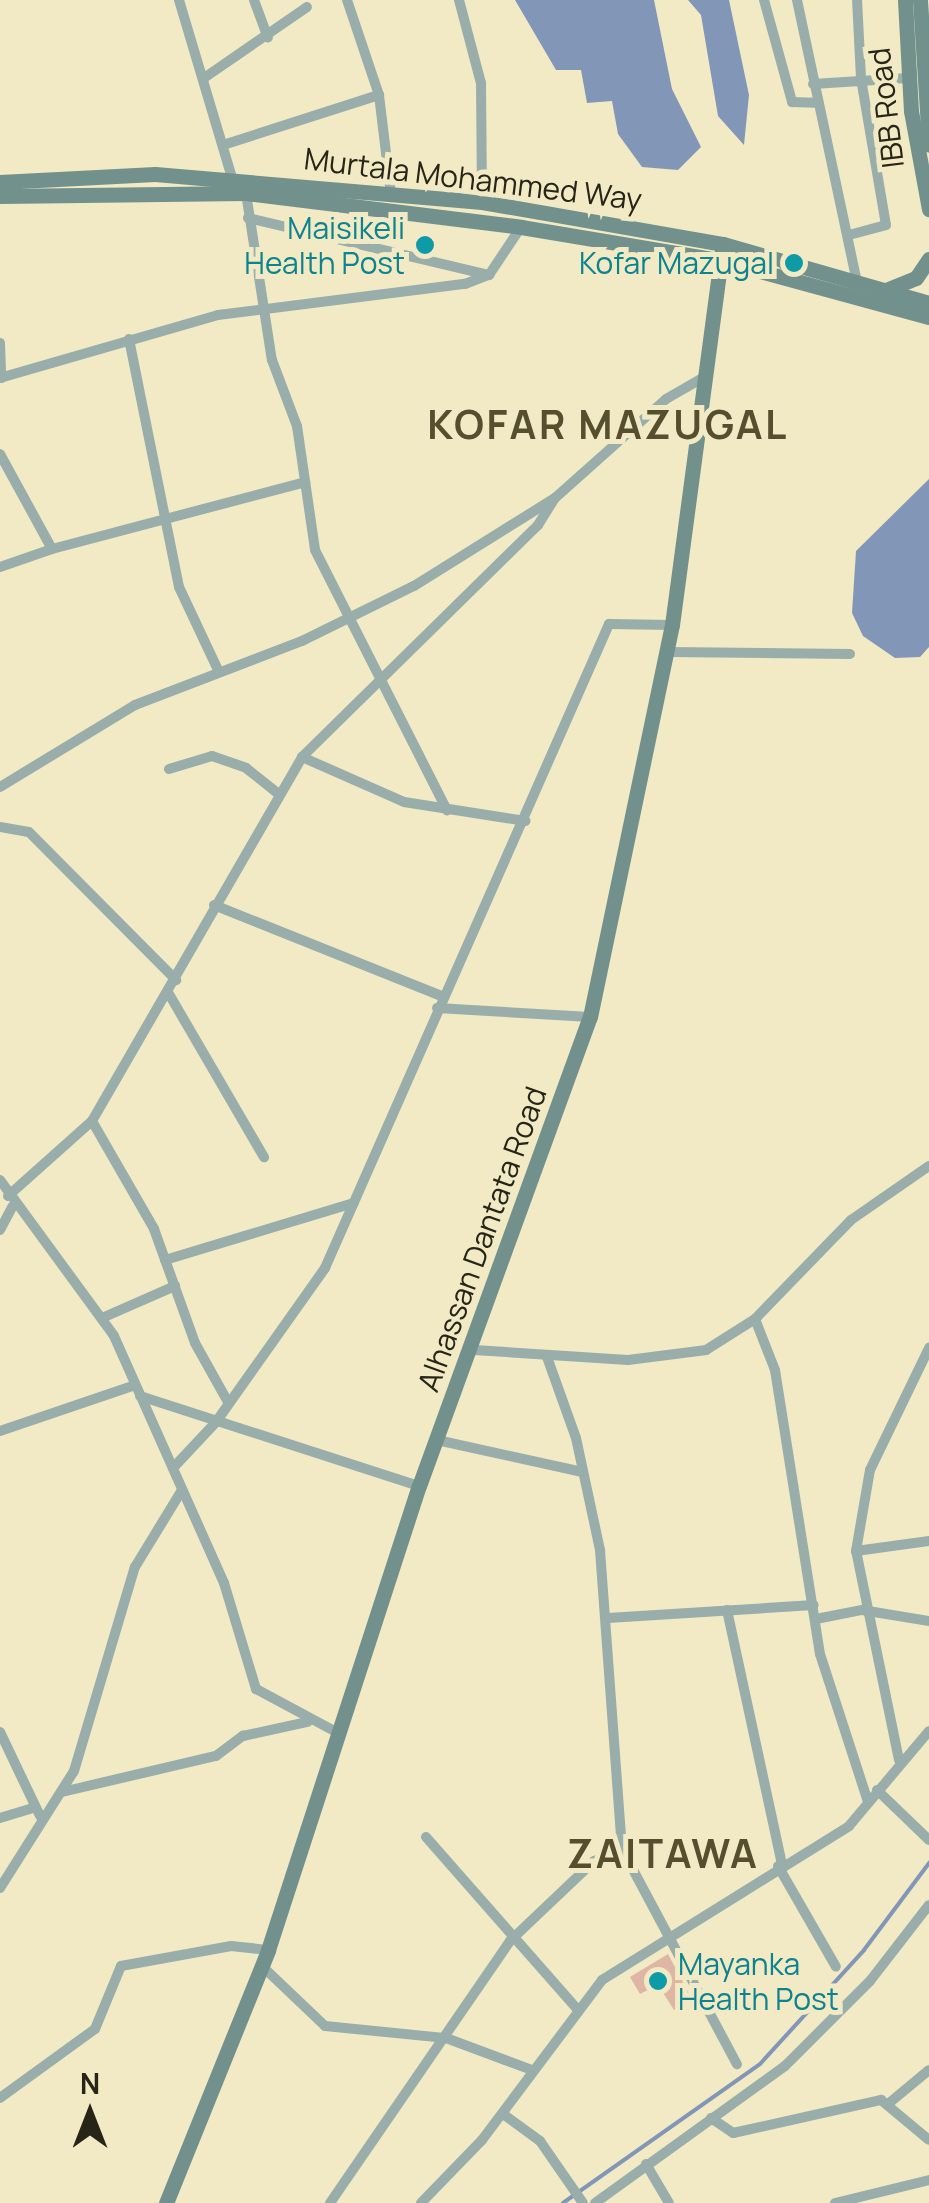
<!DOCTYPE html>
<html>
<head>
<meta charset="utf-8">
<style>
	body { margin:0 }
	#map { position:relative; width:929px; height:2203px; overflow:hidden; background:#f1eac5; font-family:Manrope,sans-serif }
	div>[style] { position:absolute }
	.water>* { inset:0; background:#8297b7 }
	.stream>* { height:4px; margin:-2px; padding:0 2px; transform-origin:2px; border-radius:2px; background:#8297b7 }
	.building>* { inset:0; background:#deb6a3 }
	.street>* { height:10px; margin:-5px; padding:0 5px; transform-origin:5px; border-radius:5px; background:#99aeaa }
	.secondary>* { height:15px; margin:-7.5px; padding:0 7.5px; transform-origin:7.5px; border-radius:7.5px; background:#72918c }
	.dots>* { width:28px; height:28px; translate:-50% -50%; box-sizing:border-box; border:5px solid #f1eac5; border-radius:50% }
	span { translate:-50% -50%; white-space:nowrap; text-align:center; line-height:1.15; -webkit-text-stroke:10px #f1eac5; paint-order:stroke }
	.street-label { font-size:30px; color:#272517 }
	.culture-label { font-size:30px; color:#0d838f }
	.right { translate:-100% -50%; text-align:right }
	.left { translate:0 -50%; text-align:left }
	.district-label { font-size:40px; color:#564f2f; font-weight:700; letter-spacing:2.5px }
	.north { position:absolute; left:40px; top:2063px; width:100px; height:100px; -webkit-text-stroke:8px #f1eac5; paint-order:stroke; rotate:0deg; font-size:28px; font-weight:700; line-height:40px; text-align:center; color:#272517 }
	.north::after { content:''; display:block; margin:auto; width:35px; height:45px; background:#272517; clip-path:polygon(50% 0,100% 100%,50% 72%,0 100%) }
</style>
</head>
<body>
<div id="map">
	<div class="water">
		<i style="clip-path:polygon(515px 0,654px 0,672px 89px,701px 147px,678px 170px,642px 167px,618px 134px,612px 101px,587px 103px,581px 70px,556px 70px)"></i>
		<i style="clip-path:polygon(688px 0,729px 0,749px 95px,744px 145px,718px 116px,701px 15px)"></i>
		<i style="clip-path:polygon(929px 479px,929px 647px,920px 657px,895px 658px,863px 636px,852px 613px,856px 551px)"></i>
	</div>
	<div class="stream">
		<i style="left:563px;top:2203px;width:241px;rotate:-35.2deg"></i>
		<i style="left:760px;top:2064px;width:154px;rotate:-47.6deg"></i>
		<i style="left:864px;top:1950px;width:109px;rotate:-53.2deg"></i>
	</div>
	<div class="building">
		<i style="clip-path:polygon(668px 1954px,692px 1999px,674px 2010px,658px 1985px,640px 1994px,630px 1977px)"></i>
	</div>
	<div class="street">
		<i style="left:179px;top:0;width:186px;rotate:73.4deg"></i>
		<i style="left:254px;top:0;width:40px;rotate:69.8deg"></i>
		<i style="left:347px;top:0;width:100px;rotate:71.4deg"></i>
		<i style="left:379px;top:95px;width:100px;rotate:83.1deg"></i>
		<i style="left:459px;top:0;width:86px;rotate:75.2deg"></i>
		<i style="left:481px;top:83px;width:119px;rotate:89.5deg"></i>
		<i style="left:764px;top:0;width:106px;rotate:74.6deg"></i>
		<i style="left:792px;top:102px;width:23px;rotate:2deg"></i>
		<i style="left:797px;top:0;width:288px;rotate:78deg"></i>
		<i style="left:204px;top:78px;width:125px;rotate:-34.6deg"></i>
		<i style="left:813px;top:84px;width:95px;rotate:-3.6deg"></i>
		<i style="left:223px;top:145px;width:164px;rotate:-17.8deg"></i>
		<i style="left:246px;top:193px;width:169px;rotate:81.2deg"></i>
		<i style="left:272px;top:360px;width:71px;rotate:69.3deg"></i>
		<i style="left:297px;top:426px;width:125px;rotate:81.7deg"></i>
		<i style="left:315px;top:550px;width:292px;rotate:63.1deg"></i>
		<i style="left:248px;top:218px;width:248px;rotate:13.3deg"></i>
		<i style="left:849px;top:235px;width:38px;rotate:-15deg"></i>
		<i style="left:886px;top:225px;width:149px;rotate:-99.7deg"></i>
		<i style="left:861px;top:78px;width:78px;rotate:-92.9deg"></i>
		<i style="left:129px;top:339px;width:253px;rotate:78.6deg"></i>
		<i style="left:179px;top:587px;width:94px;rotate:64.8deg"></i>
		<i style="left:0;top:343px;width:35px;rotate:88deg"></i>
		<i style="left:0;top:378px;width:227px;rotate:-16.1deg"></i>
		<i style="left:218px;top:315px;width:249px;rotate:-7.2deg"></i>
		<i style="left:465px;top:284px;width:26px;rotate:-21deg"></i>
		<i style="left:489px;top:275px;width:58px;rotate:-56.3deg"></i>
		<i style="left:0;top:454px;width:108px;rotate:61.3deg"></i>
		<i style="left:52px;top:549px;width:262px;rotate:-14.8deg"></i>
		<i style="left:0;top:567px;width:55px;rotate:-19.1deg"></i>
		<i style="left:667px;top:652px;width:183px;rotate:0.6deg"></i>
		<i style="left:302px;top:757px;width:111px;rotate:23.8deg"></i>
		<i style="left:404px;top:802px;width:123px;rotate:8.9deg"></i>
		<i style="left:169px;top:769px;width:45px;rotate:-16.8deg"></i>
		<i style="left:212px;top:756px;width:36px;rotate:19deg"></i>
		<i style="left:246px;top:768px;width:43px;rotate:38.5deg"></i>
		<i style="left:0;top:787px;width:158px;rotate:-31.3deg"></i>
		<i style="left:135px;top:705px;width:179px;rotate:-21deg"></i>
		<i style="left:302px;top:641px;width:125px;rotate:-26.2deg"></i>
		<i style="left:414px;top:586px;width:166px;rotate:-32deg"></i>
		<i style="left:555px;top:498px;width:149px;rotate:-41.7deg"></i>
		<i style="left:666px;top:399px;width:46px;rotate:-29.9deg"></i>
		<i style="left:0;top:827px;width:29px;rotate:10deg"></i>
		<i style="left:29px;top:832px;width:209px;rotate:45.2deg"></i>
		<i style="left:214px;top:905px;width:245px;rotate:21.8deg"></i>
		<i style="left:169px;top:994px;width:189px;rotate:59.8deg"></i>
		<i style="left:437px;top:1008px;width:153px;rotate:3.4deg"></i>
		<i style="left:92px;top:1121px;width:125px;rotate:60.1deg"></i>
		<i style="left:154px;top:1229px;width:121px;rotate:70.2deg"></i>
		<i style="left:195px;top:1343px;width:68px;rotate:60.8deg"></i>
		<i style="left:0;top:1180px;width:193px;rotate:53.8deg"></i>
		<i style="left:114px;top:1336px;width:270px;rotate:66deg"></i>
		<i style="left:224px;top:1583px;width:111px;rotate:73.2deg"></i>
		<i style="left:256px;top:1689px;width:95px;rotate:28.2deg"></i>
		<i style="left:8px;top:1196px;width:113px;rotate:-41.8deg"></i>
		<i style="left:92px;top:1121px;width:420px;rotate:-60deg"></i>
		<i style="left:302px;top:757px;width:331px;rotate:-44.5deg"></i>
		<i style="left:538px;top:525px;width:32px;rotate:-58deg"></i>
		<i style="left:0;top:1230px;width:27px;rotate:-62deg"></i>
		<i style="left:165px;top:1260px;width:197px;rotate:-16.8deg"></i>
		<i style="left:102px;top:1318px;width:80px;rotate:-23.7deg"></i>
		<i style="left:755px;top:1319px;width:55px;rotate:68.6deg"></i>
		<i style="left:775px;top:1370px;width:288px;rotate:81deg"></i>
		<i style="left:820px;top:1654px;width:156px;rotate:72deg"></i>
		<i style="left:474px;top:1350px;width:154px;rotate:3.7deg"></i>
		<i style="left:628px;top:1360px;width:79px;rotate:-7.3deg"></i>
		<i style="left:706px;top:1350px;width:58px;rotate:-32.3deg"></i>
		<i style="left:755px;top:1319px;width:138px;rotate:-45.9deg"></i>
		<i style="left:851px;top:1220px;width:95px;rotate:-34.7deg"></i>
		<i style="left:547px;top:1357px;width:86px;rotate:70.3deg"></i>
		<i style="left:576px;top:1438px;width:115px;rotate:77.9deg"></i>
		<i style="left:600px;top:1550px;width:300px;rotate:85.8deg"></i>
		<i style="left:622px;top:1849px;width:244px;rotate:61.9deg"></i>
		<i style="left:140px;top:1396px;width:293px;rotate:17.9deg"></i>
		<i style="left:0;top:1431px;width:143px;rotate:-18.8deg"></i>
		<i style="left:437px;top:1440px;width:149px;rotate:12.4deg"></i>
		<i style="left:173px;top:1468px;width:63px;rotate:-46.9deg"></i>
		<i style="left:216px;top:1422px;width:189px;rotate:-54.7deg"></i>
		<i style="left:325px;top:1268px;width:704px;rotate:-66.2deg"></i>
		<i style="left:609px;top:624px;width:63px;rotate:0.9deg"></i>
		<i style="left:856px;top:1551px;width:74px;rotate:-7.8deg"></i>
		<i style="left:727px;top:1610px;width:260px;rotate:77.8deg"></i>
		<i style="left:608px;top:1618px;width:206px;rotate:-3.6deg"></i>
		<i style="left:816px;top:1619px;width:47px;rotate:-11.1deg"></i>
		<i style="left:862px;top:1610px;width:68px;rotate:9.3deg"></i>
		<i style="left:0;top:1732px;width:93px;rotate:64.5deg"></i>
		<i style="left:899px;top:1760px;width:213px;rotate:-101.6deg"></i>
		<i style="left:856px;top:1551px;width:82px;rotate:-80.2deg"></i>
		<i style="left:870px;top:1470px;width:136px;rotate:-64.2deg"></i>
		<i style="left:877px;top:1790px;width:72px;rotate:43.9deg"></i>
		<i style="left:62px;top:1792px;width:158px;rotate:-13.2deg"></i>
		<i style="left:216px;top:1756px;width:34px;rotate:-37deg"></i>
		<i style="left:243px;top:1736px;width:66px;rotate:-12.3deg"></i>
		<i style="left:0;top:1818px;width:37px;rotate:-17deg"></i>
		<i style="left:426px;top:1837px;width:229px;rotate:48.7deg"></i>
		<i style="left:778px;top:1866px;width:116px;rotate:60.1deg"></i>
		<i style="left:0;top:1888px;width:138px;rotate:-57.7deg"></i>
		<i style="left:74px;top:1771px;width:213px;rotate:-73.4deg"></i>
		<i style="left:135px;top:1567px;width:90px;rotate:-58.6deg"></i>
		<i style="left:262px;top:1966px;width:87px;rotate:43.6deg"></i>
		<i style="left:325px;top:2026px;width:122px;rotate:5.7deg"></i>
		<i style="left:446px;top:2038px;width:92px;rotate:20.4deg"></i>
		<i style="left:0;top:2098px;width:117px;rotate:-36deg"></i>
		<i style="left:95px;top:2029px;width:68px;rotate:-67.6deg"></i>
		<i style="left:121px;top:1966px;width:112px;rotate:-10.3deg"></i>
		<i style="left:231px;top:1946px;width:37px;rotate:6deg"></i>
		<i style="left:888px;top:2104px;width:53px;rotate:-39.7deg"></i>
		<i style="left:503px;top:2114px;width:46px;rotate:36.1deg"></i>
		<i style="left:540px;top:2141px;width:75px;rotate:55.3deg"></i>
		<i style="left:711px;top:2118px;width:27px;rotate:34deg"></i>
		<i style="left:733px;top:2133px;width:152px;rotate:-12.6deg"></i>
		<i style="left:881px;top:2100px;width:62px;rotate:39.8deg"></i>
		<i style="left:646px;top:2164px;width:45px;rotate:59.5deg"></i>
		<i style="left:330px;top:2203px;width:318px;rotate:-55.5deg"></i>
		<i style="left:510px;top:1941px;width:116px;rotate:-43.6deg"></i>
		<i style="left:594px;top:1861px;width:30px;rotate:-23deg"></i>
		<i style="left:421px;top:2203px;width:88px;rotate:-45.9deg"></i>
		<i style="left:482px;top:2140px;width:200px;rotate:-53.1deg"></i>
		<i style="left:602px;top:1980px;width:291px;rotate:-31.9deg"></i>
		<i style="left:849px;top:1826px;width:124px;rotate:-49.9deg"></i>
		<i style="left:595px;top:2203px;width:234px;rotate:-35.8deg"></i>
		<i style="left:785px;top:2066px;width:120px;rotate:-45deg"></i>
		<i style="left:870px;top:1981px;width:96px;rotate:-52.2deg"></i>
		<i style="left:835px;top:2203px;width:97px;rotate:-13.7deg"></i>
	</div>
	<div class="secondary">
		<i style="left:905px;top:0;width:111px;rotate:86.9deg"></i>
		<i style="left:911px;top:111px;width:100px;rotate:79.6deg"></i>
		<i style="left:920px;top:0;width:145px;rotate:86.4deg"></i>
		<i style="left:0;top:182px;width:155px;rotate:-3deg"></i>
		<i style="left:155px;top:174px;width:328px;rotate:4.9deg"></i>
		<i style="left:482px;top:202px;width:245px;rotate:9.9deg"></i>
		<i style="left:723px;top:244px;width:214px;rotate:16deg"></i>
		<i style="left:0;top:196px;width:246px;rotate:-0.7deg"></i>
		<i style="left:246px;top:193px;width:277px;rotate:7deg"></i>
		<i style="left:521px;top:227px;width:201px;rotate:9.5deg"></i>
		<i style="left:719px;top:260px;width:218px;rotate:15.2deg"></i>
		<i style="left:886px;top:290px;width:32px;rotate:-22deg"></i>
		<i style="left:916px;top:278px;width:23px;rotate:-56deg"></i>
		<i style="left:166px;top:2203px;width:273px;rotate:-68deg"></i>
		<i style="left:268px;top:1950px;width:488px;rotate:-72deg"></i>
		<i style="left:419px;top:1486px;width:499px;rotate:-70deg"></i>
		<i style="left:590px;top:1017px;width:400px;rotate:-78.2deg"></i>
		<i style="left:672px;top:625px;width:384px;rotate:-82.4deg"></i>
	</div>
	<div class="dots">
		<i style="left:425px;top:245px;background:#0f9aa8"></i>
		<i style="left:794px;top:263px;background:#0f9aa8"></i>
		<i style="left:658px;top:1981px;background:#0f9aa8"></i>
	</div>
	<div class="street-label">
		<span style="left:886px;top:108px;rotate:-97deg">IBB Road</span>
		<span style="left:473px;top:179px;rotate:7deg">Murtala Mohammed Way</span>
		<span style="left:482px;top:1239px;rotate:-70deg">Alhassan Dantata Road</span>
	</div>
	<div class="culture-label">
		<span class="right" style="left:405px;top:245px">Maisikeli<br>Health Post</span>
		<span class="right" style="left:774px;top:263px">Kofar Mazugal</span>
		<span class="left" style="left:678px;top:1981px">Mayanka<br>Health Post</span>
	</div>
	<div class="district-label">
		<span style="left:608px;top:424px">KOFAR MAZUGAL</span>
		<span style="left:663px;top:1853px">ZAITAWA</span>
	</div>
	<div class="north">N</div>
</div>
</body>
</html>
